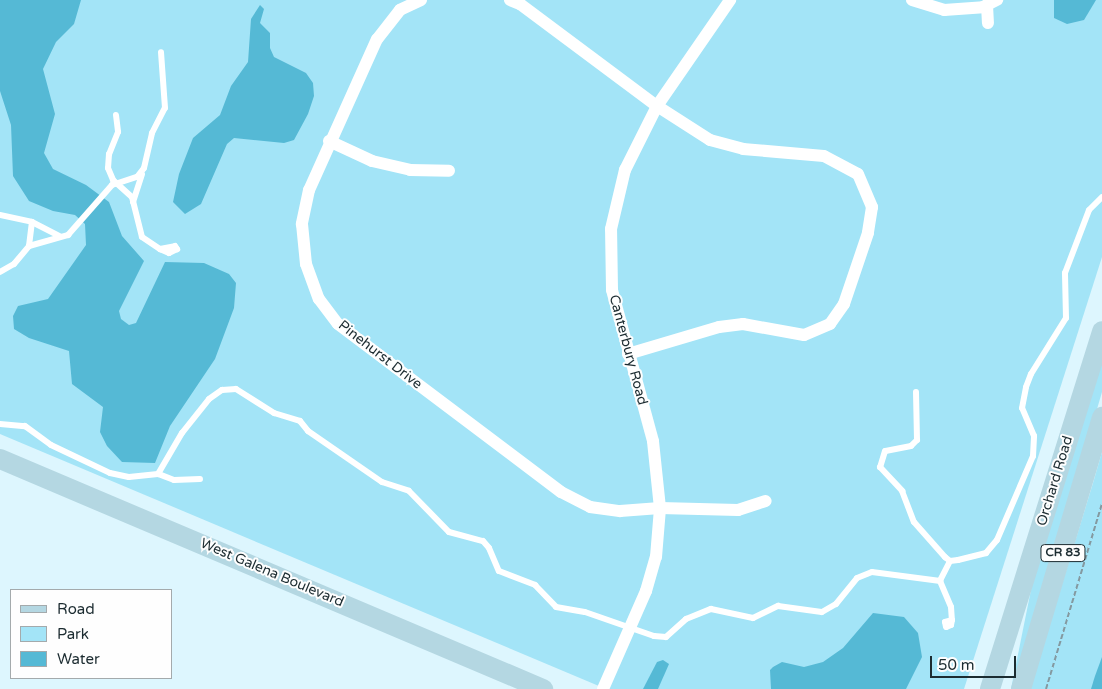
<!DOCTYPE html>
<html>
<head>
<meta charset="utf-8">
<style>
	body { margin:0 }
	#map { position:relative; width:1102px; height:689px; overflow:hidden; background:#ddf6fe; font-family:"Varela Round",sans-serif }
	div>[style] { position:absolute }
	.green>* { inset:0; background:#a3e4f7 }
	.water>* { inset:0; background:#55b9d5 }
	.path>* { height:2px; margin-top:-1px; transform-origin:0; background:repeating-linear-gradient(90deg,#8499a0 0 5px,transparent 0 7.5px) }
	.service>* { height:6px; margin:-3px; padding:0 3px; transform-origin:3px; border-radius:3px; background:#fff }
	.minor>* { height:12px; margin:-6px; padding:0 6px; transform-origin:6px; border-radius:6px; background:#fff }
	.primary>* { height:20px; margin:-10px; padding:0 10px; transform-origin:10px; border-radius:10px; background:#b4d7e2 }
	span { translate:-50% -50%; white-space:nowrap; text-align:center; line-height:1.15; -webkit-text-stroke:4px #fefefe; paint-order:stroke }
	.shield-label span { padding:1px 4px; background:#fefefe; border:1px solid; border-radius:4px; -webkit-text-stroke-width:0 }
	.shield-label { font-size:12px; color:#1c2c31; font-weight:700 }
	.street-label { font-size:14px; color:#1c2c31 }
	.legend { position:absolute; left:10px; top:589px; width:162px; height:90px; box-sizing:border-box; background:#fefefe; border:1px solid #a4aaac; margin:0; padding:6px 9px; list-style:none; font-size:15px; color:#1c2c31 }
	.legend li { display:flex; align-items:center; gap:10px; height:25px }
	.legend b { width:25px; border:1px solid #a4aaac }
	.scale { position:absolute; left:930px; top:656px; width:86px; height:22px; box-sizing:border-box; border:2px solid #1c2c31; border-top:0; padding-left:6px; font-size:15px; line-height:18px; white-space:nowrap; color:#1c2c31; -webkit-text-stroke:4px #fefefe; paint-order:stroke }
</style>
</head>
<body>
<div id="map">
	<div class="green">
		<i style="clip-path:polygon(0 0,1102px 0,1102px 257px,964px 689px,606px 689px,0 434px)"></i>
		<i style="clip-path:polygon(1102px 358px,1102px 392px,1015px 689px,1011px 689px,1035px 570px)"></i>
		<i style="clip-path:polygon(1102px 452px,1102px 689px,1030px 689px,1093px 483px)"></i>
	</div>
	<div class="water">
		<i style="clip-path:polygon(0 0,81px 0,74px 24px,56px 42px,43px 69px,55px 114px,44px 153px,53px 169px,86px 185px,109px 202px,122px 236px,144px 261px,119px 311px,121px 319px,129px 325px,136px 323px,165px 262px,204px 263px,229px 274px,236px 283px,234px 308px,215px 359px,170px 426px,155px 463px,122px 462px,107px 446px,100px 432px,103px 407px,72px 384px,69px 351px,29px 338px,14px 329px,13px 316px,18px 306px,48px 299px,86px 245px,85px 224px,75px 215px,53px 211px,29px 201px,13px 176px,11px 125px,0 91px)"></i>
		<i style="clip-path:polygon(1054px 0,1096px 0,1084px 20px,1067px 24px,1054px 18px)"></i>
		<i style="clip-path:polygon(260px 5px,264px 9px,260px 23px,270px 33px,270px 48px,274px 57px,306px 73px,313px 83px,314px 96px,308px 114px,294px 140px,284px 143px,234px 138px,227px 144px,201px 204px,185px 214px,173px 202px,179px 174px,193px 138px,220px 115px,231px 86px,248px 62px,251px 19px)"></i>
		<i style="clip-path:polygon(873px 613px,904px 617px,918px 633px,922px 657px,906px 689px,771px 689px,770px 670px,773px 667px,782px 662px,804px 667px,823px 662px,843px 648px)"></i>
		<i style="clip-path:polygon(1102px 657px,1102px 689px,1091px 689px,1095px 676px)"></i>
		<i style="clip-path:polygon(663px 660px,669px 664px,658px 689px,643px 689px,657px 662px)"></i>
	</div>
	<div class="path">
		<i style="left:1046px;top:689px;width:194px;rotate:-73.2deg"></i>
	</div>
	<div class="service">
		<i style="left:116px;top:115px;width:17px;rotate:83deg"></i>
		<i style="left:118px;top:132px;width:24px;rotate:112deg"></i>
		<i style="left:109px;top:154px;width:14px;rotate:94deg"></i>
		<i style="left:108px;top:168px;width:13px;rotate:67deg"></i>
		<i style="left:113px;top:180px;width:25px;rotate:42deg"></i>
		<i style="left:132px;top:197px;width:41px;rotate:76deg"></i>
		<i style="left:142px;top:237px;width:22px;rotate:34deg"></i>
		<i style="left:160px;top:249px;width:15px;rotate:-11deg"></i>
		<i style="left:175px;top:246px;width:4px;rotate:56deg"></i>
		<i style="left:177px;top:249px;width:9px;rotate:153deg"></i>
		<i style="left:169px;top:253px;width:10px;rotate:-156deg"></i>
		<i style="left:133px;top:202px;width:29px;rotate:-72deg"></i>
		<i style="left:0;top:215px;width:33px;rotate:12deg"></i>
		<i style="left:29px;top:246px;width:24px;rotate:-83deg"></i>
		<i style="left:32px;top:222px;width:31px;rotate:27deg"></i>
		<i style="left:0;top:272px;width:16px;rotate:-30deg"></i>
		<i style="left:14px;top:264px;width:23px;rotate:-50deg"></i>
		<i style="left:29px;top:246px;width:41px;rotate:-15.8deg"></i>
		<i style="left:68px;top:235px;width:67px;rotate:-48.7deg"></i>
		<i style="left:112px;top:185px;width:26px;rotate:-18deg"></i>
		<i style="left:137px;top:177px;width:11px;rotate:-52deg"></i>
		<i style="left:144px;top:168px;width:36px;rotate:-77deg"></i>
		<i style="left:152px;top:133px;width:28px;rotate:-63deg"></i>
		<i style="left:165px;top:108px;width:56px;rotate:-94.1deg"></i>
		<i style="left:916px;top:392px;width:48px;rotate:88.8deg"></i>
		<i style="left:917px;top:440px;width:8px;rotate:135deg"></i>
		<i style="left:911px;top:446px;width:26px;rotate:169deg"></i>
		<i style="left:885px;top:451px;width:17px;rotate:107deg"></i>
		<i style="left:880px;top:467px;width:33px;rotate:47deg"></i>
		<i style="left:902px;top:491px;width:33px;rotate:69deg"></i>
		<i style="left:914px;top:522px;width:47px;rotate:48.5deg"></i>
		<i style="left:945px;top:557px;width:6px;rotate:39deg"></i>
		<i style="left:950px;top:561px;width:8px;rotate:-7deg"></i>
		<i style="left:958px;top:560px;width:29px;rotate:-14deg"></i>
		<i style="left:986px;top:553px;width:17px;rotate:-50deg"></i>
		<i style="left:997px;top:540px;width:91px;rotate:-66.8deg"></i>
		<i style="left:1033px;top:456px;width:20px;rotate:-87deg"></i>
		<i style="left:1034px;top:436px;width:30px;rotate:-113deg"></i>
		<i style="left:1022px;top:408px;width:21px;rotate:-79deg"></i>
		<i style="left:1026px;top:387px;width:14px;rotate:-69deg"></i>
		<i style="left:1031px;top:374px;width:66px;rotate:-58deg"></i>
		<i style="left:1066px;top:318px;width:45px;rotate:-91.3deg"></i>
		<i style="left:1065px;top:273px;width:67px;rotate:-69.1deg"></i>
		<i style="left:1089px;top:210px;width:18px;rotate:-45deg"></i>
		<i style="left:0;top:424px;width:25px;rotate:5deg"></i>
		<i style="left:25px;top:426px;width:32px;rotate:36deg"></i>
		<i style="left:51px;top:445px;width:65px;rotate:25.4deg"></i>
		<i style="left:110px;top:473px;width:19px;rotate:12deg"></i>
		<i style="left:129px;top:477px;width:29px;rotate:-6deg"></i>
		<i style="left:200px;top:479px;width:26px;rotate:178deg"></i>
		<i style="left:174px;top:480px;width:17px;rotate:-159deg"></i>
		<i style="left:158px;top:474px;width:48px;rotate:-59.7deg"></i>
		<i style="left:182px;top:433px;width:43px;rotate:-51.5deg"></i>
		<i style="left:209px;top:399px;width:16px;rotate:-35deg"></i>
		<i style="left:222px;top:390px;width:14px;rotate:-4deg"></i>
		<i style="left:236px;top:389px;width:45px;rotate:32.3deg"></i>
		<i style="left:274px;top:413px;width:27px;rotate:17deg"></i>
		<i style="left:300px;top:421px;width:13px;rotate:51deg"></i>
		<i style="left:308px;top:431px;width:90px;rotate:34.6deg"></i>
		<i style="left:382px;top:482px;width:28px;rotate:18deg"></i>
		<i style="left:409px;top:491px;width:57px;rotate:45.7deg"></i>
		<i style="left:449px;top:532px;width:35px;rotate:15deg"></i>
		<i style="left:483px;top:541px;width:9px;rotate:49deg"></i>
		<i style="left:489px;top:548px;width:25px;rotate:67deg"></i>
		<i style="left:499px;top:571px;width:39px;rotate:21deg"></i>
		<i style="left:535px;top:585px;width:30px;rotate:46deg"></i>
		<i style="left:556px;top:607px;width:29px;rotate:10deg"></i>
		<i style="left:585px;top:612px;width:73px;rotate:19.2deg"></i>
		<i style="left:654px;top:636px;width:12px;rotate:5deg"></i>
		<i style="left:666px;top:637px;width:27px;rotate:-42deg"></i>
		<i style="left:686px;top:619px;width:27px;rotate:-22deg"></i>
		<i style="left:711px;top:609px;width:43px;rotate:12.1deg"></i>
		<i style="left:753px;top:618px;width:28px;rotate:-26deg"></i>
		<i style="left:778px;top:606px;width:44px;rotate:7.8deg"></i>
		<i style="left:822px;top:612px;width:16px;rotate:-30deg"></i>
		<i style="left:836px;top:604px;width:33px;rotate:-51deg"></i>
		<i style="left:857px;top:578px;width:16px;rotate:-22deg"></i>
		<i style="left:872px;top:572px;width:69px;rotate:7.5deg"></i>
		<i style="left:950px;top:561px;width:22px;rotate:117deg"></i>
		<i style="left:940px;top:581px;width:28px;rotate:67deg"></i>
		<i style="left:951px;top:607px;width:13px;rotate:86deg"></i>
		<i style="left:952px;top:620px;width:5px;rotate:101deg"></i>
		<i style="left:951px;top:625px;width:5px;rotate:158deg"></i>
		<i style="left:946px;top:627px;width:5px;rotate:-101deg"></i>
		<i style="left:945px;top:622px;width:7px;rotate:-16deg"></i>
	</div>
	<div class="minor">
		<i style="left:421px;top:0;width:23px;rotate:155deg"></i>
		<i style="left:400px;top:10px;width:37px;rotate:128deg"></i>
		<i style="left:377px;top:39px;width:166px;rotate:114.2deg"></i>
		<i style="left:309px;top:190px;width:35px;rotate:102deg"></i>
		<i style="left:302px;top:224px;width:40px;rotate:84.3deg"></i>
		<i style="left:306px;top:264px;width:37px;rotate:70deg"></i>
		<i style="left:319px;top:299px;width:31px;rotate:53deg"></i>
		<i style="left:338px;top:324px;width:279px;rotate:37deg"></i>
		<i style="left:561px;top:492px;width:33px;rotate:27deg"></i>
		<i style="left:590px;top:507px;width:30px;rotate:8deg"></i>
		<i style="left:620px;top:511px;width:40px;rotate:-4.3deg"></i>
		<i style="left:660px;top:508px;width:78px;rotate:1.5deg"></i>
		<i style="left:738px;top:510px;width:29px;rotate:-18deg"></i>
		<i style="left:510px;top:0;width:11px;rotate:22deg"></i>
		<i style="left:520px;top:4px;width:171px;rotate:36.7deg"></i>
		<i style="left:657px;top:106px;width:63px;rotate:32.7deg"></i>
		<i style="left:710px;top:140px;width:34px;rotate:15deg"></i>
		<i style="left:743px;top:149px;width:81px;rotate:4.9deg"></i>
		<i style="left:824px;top:156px;width:38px;rotate:28deg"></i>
		<i style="left:858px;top:174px;width:36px;rotate:67deg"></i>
		<i style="left:872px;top:207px;width:26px;rotate:99deg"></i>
		<i style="left:868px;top:233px;width:75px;rotate:108.7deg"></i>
		<i style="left:844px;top:304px;width:24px;rotate:125deg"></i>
		<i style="left:830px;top:324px;width:28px;rotate:157deg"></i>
		<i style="left:804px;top:335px;width:62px;rotate:-169.8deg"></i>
		<i style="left:743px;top:324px;width:24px;rotate:173deg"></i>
		<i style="left:719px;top:327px;width:95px;rotate:163.5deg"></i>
		<i style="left:912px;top:0;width:34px;rotate:17deg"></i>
		<i style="left:944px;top:10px;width:39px;rotate:-4deg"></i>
		<i style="left:983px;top:7px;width:16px;rotate:-27deg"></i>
		<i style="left:987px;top:5px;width:18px;rotate:87deg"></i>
		<i style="left:329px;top:141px;width:47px;rotate:24.9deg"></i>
		<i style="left:372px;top:161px;width:39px;rotate:13deg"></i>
		<i style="left:410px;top:170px;width:39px;rotate:1deg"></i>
		<i style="left:603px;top:689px;width:107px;rotate:-66.3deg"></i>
		<i style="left:646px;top:591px;width:35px;rotate:-74deg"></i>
		<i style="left:656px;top:557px;width:49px;rotate:-85.3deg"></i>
		<i style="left:660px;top:508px;width:67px;rotate:-96deg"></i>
		<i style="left:653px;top:441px;width:156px;rotate:-105.2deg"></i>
		<i style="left:612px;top:290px;width:61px;rotate:-90.9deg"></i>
		<i style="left:611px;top:229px;width:61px;rotate:-76.7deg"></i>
		<i style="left:625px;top:170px;width:72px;rotate:-63.4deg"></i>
		<i style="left:657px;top:106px;width:129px;rotate:-55.4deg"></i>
	</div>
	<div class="primary">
		<i style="left:0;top:459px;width:590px;rotate:22.96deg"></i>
		<i style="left:990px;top:689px;width:375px;rotate:-72.6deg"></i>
		<i style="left:1021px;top:689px;width:284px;rotate:-73.4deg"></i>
	</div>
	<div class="shield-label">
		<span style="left:1063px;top:553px">CR 83</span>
	</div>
	<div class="street-label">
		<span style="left:628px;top:350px;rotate:75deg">Canterbury Road</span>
		<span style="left:380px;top:355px;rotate:38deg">Pinehurst Drive</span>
		<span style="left:1055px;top:481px;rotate:-73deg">Orchard Road</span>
		<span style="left:272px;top:573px;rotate:23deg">West Galena Boulevard</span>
	</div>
	<ul class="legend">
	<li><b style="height:6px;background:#b4d7e2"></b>Road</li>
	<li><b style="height:14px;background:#a3e4f7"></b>Park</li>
	<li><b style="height:14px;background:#55b9d5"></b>Water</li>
	</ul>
	<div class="scale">50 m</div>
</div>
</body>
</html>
